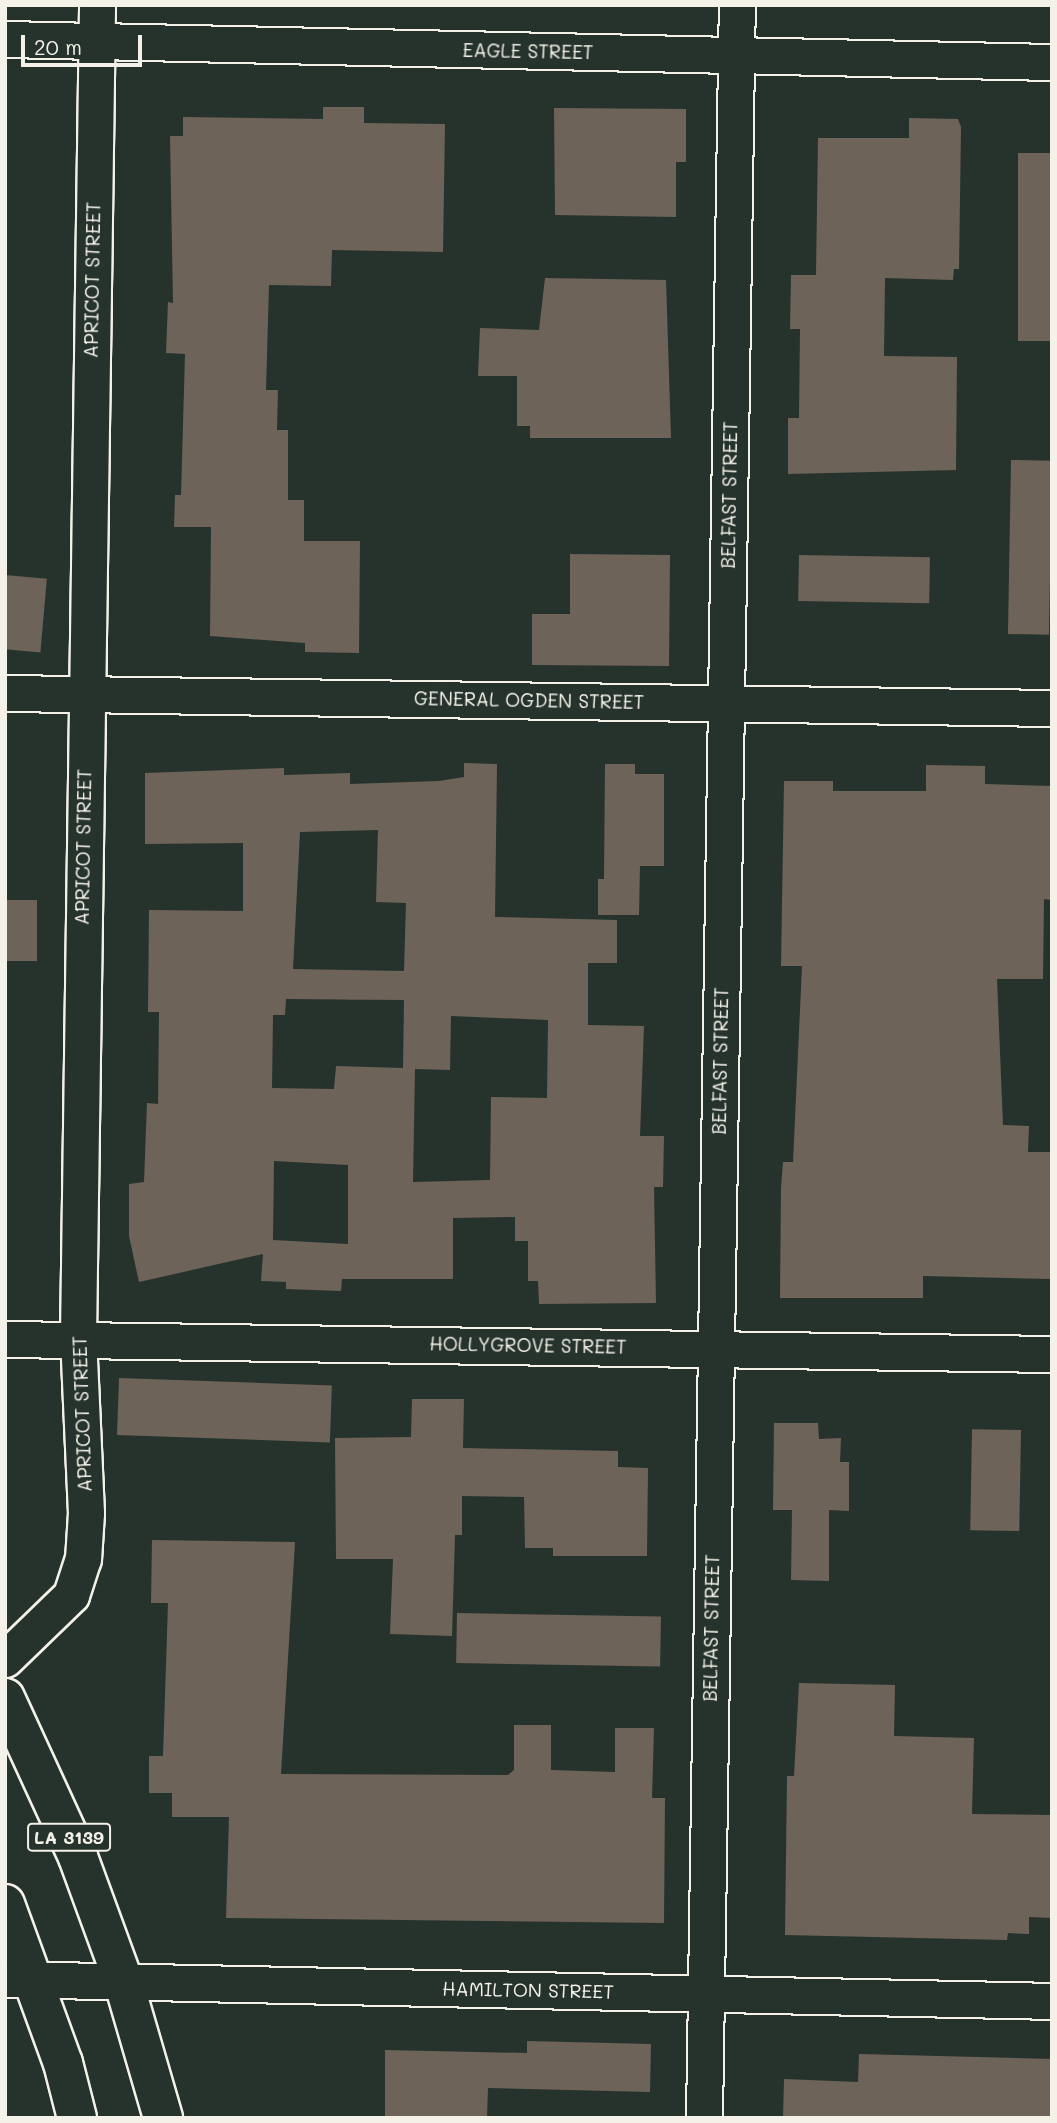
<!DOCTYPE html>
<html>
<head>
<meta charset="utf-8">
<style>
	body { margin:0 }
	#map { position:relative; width:1057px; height:2123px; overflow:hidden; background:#26332d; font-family:Mali,sans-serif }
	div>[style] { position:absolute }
	.building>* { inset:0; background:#6e6358; transform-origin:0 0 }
	.roads { filter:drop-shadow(2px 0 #f4f1e8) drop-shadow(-2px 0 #f4f1e8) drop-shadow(0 2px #f4f1e8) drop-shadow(0 -2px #f4f1e8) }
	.minor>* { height:35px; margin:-17.5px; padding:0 17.5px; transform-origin:17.5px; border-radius:17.5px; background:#26332d }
	.primary>* { height:38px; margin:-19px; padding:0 19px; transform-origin:19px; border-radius:19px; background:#26332d }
	.motorway>* { height:38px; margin:-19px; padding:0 19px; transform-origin:19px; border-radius:19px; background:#26332d }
	span { translate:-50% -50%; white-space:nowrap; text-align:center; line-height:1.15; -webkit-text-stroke:7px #26332d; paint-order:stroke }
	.shield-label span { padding:2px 5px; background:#26332d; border:2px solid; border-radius:5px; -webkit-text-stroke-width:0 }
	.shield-label { font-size:18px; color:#f4f1e8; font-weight:700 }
	.street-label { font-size:19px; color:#f4f1e8 }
	.frame { position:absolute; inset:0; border:7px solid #f4f1e8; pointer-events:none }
	.scale { position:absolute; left:21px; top:35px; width:121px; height:32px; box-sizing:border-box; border:4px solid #f4f1e8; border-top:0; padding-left:9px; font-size:21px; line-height:24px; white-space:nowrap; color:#f4f1e8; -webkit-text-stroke:5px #26332d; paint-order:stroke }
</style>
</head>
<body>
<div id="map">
	<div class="building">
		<i style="clip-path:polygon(323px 107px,364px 107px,364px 123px,445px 124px,443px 252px,332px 250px,331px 286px,269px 285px,266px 390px,278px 390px,277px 430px,288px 430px,288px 500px,304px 500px,304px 541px,360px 541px,359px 653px,305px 652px,305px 643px,210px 636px,211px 527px,174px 527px,175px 495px,181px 495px,185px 354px,166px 353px,168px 302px,173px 303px,170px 136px,183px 136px,183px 117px,323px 119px)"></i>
		<i style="clip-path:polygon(554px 108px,686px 109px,686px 162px,676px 162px,676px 217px,555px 215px)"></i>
		<i style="clip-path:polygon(909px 118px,958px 119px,961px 127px,959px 269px,954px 269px,953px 280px,885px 278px,884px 356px,957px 357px,956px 470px,788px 474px,788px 418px,799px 418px,800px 329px,790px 329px,791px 275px,816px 275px,818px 138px,909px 138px)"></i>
		<i style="left:1018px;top:153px;width:34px;height:188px"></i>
		<i style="clip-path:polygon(545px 278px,666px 280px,671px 438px,530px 438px,530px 426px,517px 426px,517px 376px,478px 376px,480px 328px,539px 330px)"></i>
		<i style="left:1011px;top:460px;width:41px;height:174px;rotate:1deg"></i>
		<i style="clip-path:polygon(570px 554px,670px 555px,669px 666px,532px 665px,532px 614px,570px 614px)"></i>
		<i style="left:799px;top:555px;width:131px;height:46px;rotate:1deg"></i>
		<i style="left:5px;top:575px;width:42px;height:74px;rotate:5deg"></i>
		<i style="clip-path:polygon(evenodd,464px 763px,497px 764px,495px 917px,617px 920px,617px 963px,588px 963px,588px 1025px,644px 1026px,640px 1136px,664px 1136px,663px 1187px,654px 1187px,656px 1303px,539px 1304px,538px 1281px,528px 1281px,528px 1241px,515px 1241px,515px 1217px,453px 1218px,453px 1279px,342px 1279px,341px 1291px,286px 1289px,286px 1282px,261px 1281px,263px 1254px,139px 1282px,129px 1236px,129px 1184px,144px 1182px,147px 1103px,158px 1104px,159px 1012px,148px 1012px,149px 910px,243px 911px,243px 843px,145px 844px,145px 773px,284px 768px,284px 775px,350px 773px,350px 784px,439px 781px,464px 777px,464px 763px,378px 830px,376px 902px,406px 903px,404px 971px,293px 969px,300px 832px,378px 830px,464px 763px,286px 999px,404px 1000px,403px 1068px,336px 1066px,334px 1089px,272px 1088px,273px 1015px,285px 1015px,286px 999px,464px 763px,451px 1016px,548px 1020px,547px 1098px,491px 1097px,490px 1180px,413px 1182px,415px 1069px,450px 1070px,451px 1016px,464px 763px,274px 1161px,348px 1165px,348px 1244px,273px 1240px,274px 1161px)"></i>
		<i style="clip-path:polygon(605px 764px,635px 764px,635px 774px,664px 774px,664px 866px,640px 866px,639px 915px,598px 915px,598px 879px,604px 879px)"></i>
		<i style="clip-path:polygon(926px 765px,985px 766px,985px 784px,1052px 786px,1052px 900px,1044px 899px,1043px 979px,997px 979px,1003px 1125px,1029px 1126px,1028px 1152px,1052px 1152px,1050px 1279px,923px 1276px,923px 1298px,780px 1298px,781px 1188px,783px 1162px,793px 1162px,802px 966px,781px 966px,784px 781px,833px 781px,833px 791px,926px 791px)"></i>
		<i style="left:5px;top:900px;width:32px;height:61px"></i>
		<i style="left:119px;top:1378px;width:213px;height:57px;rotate:2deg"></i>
		<i style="clip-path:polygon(412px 1399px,464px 1399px,463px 1448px,618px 1451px,618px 1467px,648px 1468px,647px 1556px,553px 1556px,553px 1548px,525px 1548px,524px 1497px,462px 1496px,462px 1535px,455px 1535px,452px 1636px,390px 1634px,393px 1559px,336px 1559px,335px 1438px,411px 1437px)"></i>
		<i style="clip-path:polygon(774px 1423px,818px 1423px,819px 1439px,841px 1438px,840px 1462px,849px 1462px,849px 1511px,829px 1510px,829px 1581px,791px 1580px,792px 1510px,773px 1510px)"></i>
		<i style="left:1021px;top:1430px;width:101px;height:49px;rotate:91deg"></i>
		<i style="clip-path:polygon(152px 1540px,295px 1542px,281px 1774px,508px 1775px,514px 1770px,514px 1725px,551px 1725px,551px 1770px,615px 1772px,615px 1728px,654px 1728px,652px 1798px,665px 1798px,664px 1923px,226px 1918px,229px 1817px,172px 1817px,172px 1793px,149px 1793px,149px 1756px,163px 1756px,168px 1603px,151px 1603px)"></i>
		<i style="left:457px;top:1613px;width:204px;height:50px;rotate:1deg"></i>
		<i style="clip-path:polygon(799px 1683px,895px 1685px,894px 1736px,974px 1738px,972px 1814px,1052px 1815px,1052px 1918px,1029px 1917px,1029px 1934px,1008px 1933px,1007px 1940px,785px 1935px,787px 1776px,794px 1776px)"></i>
		<i style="clip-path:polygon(527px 2041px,651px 2044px,650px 2092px,488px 2088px,487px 2118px,385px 2118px,385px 2050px,527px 2053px)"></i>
		<i style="clip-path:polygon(859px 2054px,1052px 2059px,1052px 2118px,783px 2118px,784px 2079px,858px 2082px)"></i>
	</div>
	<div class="roads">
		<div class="minor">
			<i style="left:5px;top:39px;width:1047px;rotate:1.26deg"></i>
			<i style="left:5px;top:693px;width:1047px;rotate:0.82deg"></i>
			<i style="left:5px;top:1339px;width:1047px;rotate:0.82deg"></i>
			<i style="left:5px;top:1659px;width:92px;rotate:-44.1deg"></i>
			<i style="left:71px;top:1595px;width:38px;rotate:-72deg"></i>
			<i style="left:83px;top:1559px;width:46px;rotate:-86.3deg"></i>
			<i style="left:86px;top:1513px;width:177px;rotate:-92.6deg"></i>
			<i style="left:78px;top:1336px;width:1331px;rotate:-89.18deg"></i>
			<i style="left:5px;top:1979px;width:1047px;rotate:1.2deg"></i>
			<i style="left:704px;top:2118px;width:2113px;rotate:-89.11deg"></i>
		</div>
		<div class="primary">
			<i style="left:5px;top:1698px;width:175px;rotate:65.3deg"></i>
			<i style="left:78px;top:1857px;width:131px;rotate:69.9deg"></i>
			<i style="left:5px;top:1904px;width:169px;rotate:70deg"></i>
		</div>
		<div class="motorway">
			<i style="left:123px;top:1980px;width:144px;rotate:73.8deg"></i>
			<i style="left:63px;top:2063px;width:57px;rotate:75.7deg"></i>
		</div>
	</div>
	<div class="shield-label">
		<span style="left:69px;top:1837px">LA 3139</span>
	</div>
	<div class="street-label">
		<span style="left:528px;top:51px;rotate:1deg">EAGLE STREET</span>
		<span style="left:92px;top:280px;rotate:-89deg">APRICOT STREET</span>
		<span style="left:729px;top:495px;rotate:-89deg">BELFAST STREET</span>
		<span style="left:529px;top:700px;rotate:1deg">GENERAL OGDEN STREET</span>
		<span style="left:83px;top:847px;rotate:-89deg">APRICOT STREET</span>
		<span style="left:720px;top:1061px;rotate:-89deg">BELFAST STREET</span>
		<span style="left:528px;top:1345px;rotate:1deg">HOLLYGROVE STREET</span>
		<span style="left:82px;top:1414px;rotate:-92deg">APRICOT STREET</span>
		<span style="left:711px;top:1628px;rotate:-89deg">BELFAST STREET</span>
		<span style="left:528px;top:1990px;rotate:1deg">HAMILTON STREET</span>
	</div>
	<div class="frame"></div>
	<div class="scale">20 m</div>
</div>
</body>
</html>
